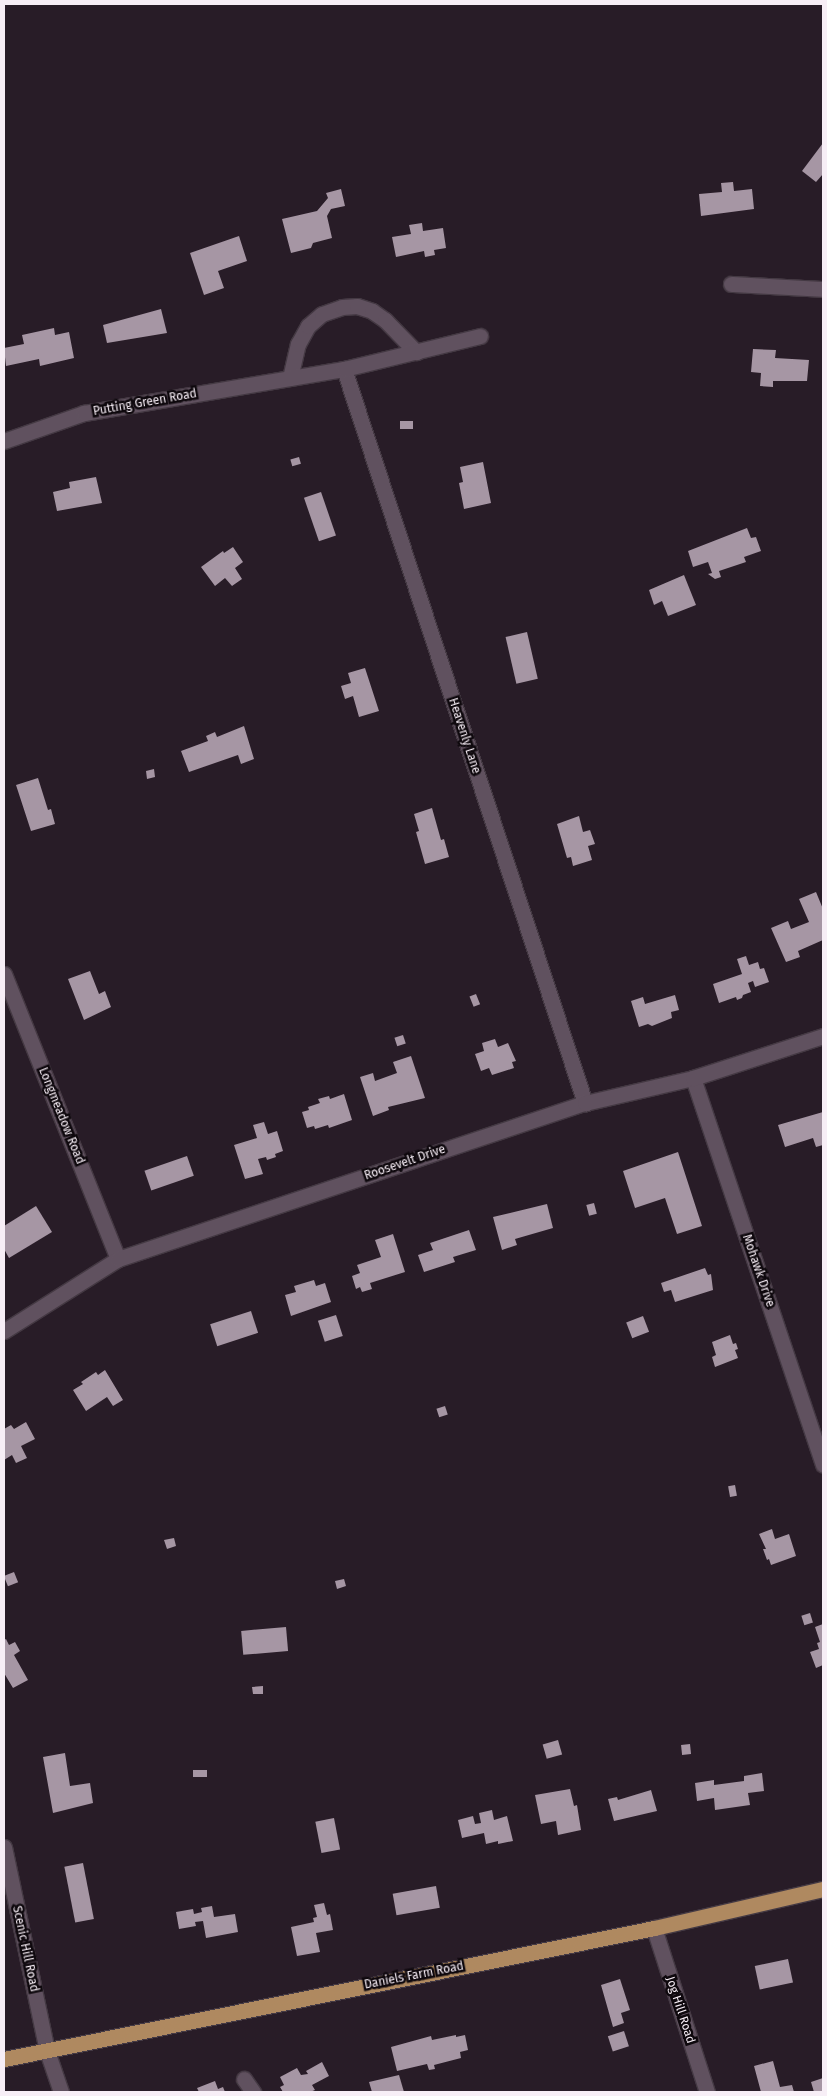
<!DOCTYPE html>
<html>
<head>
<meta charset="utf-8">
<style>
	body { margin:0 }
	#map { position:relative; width:827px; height:2096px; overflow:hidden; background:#281c27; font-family:"Fira Sans",sans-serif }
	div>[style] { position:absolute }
	.building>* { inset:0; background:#a696a4; transform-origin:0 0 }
	.roads { filter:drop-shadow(1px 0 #443943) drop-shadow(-1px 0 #443943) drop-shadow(0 1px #443943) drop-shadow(0 -1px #443943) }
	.minor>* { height:15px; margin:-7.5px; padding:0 7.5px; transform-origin:7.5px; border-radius:7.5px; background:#60515f }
	.major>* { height:15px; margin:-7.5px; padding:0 7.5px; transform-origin:7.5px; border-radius:7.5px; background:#af8960 }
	span { translate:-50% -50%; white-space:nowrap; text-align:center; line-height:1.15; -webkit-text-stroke:5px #0e080d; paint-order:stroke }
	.street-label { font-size:12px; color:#f7eef6 }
	.frame { position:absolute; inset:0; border:5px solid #f7eef6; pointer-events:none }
</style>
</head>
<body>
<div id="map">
	<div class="building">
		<i style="clip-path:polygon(823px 143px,823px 174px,816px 182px,802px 171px)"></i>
		<i style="clip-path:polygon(733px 182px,734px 191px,752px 189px,754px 209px,701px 216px,699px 194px,722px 192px,721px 183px)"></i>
		<i style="clip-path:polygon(341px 189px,345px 206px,331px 209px,327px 216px,332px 238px,313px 243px,311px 248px,291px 253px,282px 219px,317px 211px,328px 198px,326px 193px)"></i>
		<i style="clip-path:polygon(422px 223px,423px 231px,443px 228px,446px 248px,434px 250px,435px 255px,425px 257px,424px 251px,396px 257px,392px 237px,411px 234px,409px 225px)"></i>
		<i style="clip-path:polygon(239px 236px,247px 261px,218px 271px,224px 288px,204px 295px,190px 253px)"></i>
		<i style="clip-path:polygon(161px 309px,167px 333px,107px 343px,103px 325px)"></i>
		<i style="clip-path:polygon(54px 328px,55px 335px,69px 332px,74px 358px,40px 366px,39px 359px,6px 366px,4px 348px,24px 344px,22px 335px)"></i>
		<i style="clip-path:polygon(753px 349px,776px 350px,775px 358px,809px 360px,807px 381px,773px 381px,773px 387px,760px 386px,761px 373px,751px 372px)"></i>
		<i style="left:413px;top:421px;width:8px;height:13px;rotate:90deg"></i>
		<i style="left:299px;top:457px;width:7px;height:9px;rotate:74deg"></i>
		<i style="clip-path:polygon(483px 462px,491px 503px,464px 509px,459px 483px,463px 482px,460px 467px)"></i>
		<i style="clip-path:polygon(96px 477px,102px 503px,57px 511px,53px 492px,70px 488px,69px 482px)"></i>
		<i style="left:321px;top:492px;width:46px;height:18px;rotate:71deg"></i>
		<i style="clip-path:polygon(747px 528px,751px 538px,756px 537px,761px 551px,744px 557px,746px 562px,719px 571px,721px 577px,715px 579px,708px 574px,712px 573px,708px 562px,693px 567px,688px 551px)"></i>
		<i style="clip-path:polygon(233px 547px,243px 562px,235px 568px,242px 579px,232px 586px,225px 578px,215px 586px,201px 567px,223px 551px,224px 553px)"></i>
		<i style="clip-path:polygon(684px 575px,696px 605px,668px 616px,662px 601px,654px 605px,649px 590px)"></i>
		<i style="left:527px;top:632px;width:48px;height:22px;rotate:77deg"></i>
		<i style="clip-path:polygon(365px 668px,379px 711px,359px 717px,353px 696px,345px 699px,341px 686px,351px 683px,348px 673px)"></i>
		<i style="clip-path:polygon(244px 726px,254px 759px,241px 764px,238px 755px,189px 772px,181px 751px,208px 741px,206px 736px,215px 732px,217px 737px)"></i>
		<i style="clip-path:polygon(154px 769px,155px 777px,147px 779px,146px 771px)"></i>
		<i style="clip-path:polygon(38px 778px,48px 810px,51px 809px,55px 824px,31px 831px,16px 785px)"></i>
		<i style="clip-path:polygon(432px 808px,441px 840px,444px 839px,449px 857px,425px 864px,416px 832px,419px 831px,414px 814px)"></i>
		<i style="clip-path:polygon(579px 816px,583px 832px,590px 830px,595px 844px,588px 846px,592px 860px,573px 866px,571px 857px,567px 858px,557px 824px)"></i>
		<i style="clip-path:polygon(816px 892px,823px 909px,823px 940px,798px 951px,800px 957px,786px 962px,771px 928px,788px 921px,791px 929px,809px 922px,799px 899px)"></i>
		<i style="clip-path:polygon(746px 956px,749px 965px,758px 962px,760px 969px,764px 968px,769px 982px,755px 987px,753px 981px,748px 983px,751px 992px,743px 995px,742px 998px,737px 1000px,736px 997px,719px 1003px,713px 984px,742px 974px,737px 959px)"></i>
		<i style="clip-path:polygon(90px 971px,99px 994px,105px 991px,111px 1007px,84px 1020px,68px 979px)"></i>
		<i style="left:476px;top:994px;width:11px;height:7px;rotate:68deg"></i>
		<i style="clip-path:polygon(675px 995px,679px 1010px,671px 1012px,672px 1018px,652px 1026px,648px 1024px,639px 1027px,631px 1001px,643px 997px,645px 1004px)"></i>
		<i style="left:403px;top:1035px;width:9px;height:9px;rotate:72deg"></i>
		<i style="clip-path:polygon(495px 1039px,498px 1047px,508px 1043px,516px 1061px,512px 1062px,514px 1068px,492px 1075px,489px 1068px,481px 1071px,475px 1054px,484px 1051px,482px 1043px)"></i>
		<i style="clip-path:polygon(411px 1056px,425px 1098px,388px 1107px,389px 1110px,373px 1116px,360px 1077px,373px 1073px,375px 1081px,397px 1073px,393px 1062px)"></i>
		<i style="clip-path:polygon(344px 1094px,352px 1120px,329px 1128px,328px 1125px,315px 1129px,314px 1126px,307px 1128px,302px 1112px,309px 1110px,308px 1107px,320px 1103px,318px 1099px,329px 1096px,330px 1099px)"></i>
		<i style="clip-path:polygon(823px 1112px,823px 1145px,816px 1147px,813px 1138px,785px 1147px,778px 1125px)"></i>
		<i style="clip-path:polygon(264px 1122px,268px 1134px,277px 1131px,283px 1151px,275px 1154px,276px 1157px,267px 1160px,266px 1157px,258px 1159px,263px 1174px,245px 1179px,234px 1145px,257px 1138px,253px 1125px)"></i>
		<i style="clip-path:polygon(678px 1152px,702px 1226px,677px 1234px,665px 1198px,635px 1208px,623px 1171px)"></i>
		<i style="left:187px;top:1156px;width:21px;height:45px;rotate:71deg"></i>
		<i style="left:594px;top:1203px;width:11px;height:8px;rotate:75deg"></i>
		<i style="clip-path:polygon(547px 1204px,553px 1228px,515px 1239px,517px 1245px,502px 1250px,493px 1217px)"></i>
		<i style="clip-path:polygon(36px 1206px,52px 1232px,9px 1258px,4px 1249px,4px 1226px)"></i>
		<i style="clip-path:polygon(469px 1230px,476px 1250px,453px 1257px,455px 1262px,424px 1272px,418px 1255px,433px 1250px,430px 1243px)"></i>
		<i style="clip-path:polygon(393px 1234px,405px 1272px,370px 1283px,372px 1289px,362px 1292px,360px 1287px,356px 1289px,352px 1276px,360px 1273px,357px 1265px,381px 1257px,375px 1240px)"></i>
		<i style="clip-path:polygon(705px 1268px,708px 1275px,711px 1274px,713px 1290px,675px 1302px,671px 1290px,664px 1292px,661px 1283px)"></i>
		<i style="clip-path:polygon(314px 1280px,316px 1286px,325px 1283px,331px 1302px,291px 1316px,285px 1295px,296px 1292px,294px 1286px)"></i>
		<i style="left:251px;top:1311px;width:23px;height:43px;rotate:72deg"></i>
		<i style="left:336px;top:1315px;width:22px;height:19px;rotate:72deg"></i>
		<i style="left:643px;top:1316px;width:17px;height:18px;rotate:69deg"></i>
		<i style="clip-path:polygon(730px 1335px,733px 1344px,736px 1343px,738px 1349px,735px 1350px,738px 1358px,715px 1367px,712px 1357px,716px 1355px,712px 1342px)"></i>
		<i style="clip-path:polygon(105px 1370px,123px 1400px,113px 1406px,107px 1397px,86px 1411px,73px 1390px,83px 1384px,81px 1382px,96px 1372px,98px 1375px)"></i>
		<i style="left:445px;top:1406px;width:9px;height:9px;rotate:72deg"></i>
		<i style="clip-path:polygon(26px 1422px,35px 1439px,21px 1446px,27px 1458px,16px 1463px,12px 1455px,4px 1460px,4px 1429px,11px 1425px,14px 1429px)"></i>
		<i style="left:735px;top:1485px;width:11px;height:7px;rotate:80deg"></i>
		<i style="clip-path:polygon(772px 1529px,775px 1539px,789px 1534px,796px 1556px,771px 1565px,769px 1559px,767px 1560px,763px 1549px,766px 1549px,759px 1534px)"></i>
		<i style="clip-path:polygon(174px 1538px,176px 1546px,167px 1549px,164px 1540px)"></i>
		<i style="left:14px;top:1572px;width:11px;height:11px;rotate:68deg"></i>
		<i style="clip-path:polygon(344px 1579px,346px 1586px,337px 1589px,335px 1581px)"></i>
		<i style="left:810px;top:1613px;width:10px;height:9px;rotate:73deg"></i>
		<i style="clip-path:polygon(823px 1624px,823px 1665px,816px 1668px,810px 1652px,819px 1649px,817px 1643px,820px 1642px,815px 1627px)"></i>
		<i style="left:286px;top:1627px;width:24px;height:45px;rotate:85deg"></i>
		<i style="clip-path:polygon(6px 1639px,9px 1645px,15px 1642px,20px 1651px,14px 1655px,28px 1680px,13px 1688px,4px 1673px,4px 1640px)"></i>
		<i style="clip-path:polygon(263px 1686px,263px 1694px,253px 1694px,252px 1687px)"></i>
		<i style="left:558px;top:1740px;width:15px;height:16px;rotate:74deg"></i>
		<i style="left:690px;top:1744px;width:10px;height:9px;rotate:84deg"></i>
		<i style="clip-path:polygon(65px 1753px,70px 1786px,90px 1783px,93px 1803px,53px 1813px,43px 1757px)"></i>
		<i style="left:207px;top:1770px;width:7px;height:14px;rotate:90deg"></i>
		<i style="clip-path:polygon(762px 1773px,764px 1791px,748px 1793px,750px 1805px,715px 1810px,714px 1798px,697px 1801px,695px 1783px,714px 1780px,714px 1785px,744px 1781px,744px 1776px)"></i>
		<i style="clip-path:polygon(570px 1789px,574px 1806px,577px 1805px,581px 1830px,558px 1835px,556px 1821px,541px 1824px,535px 1795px)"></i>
		<i style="clip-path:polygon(651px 1790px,657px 1811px,614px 1821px,608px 1799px,617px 1797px,618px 1800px)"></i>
		<i style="clip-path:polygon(492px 1810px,494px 1820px,507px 1816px,513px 1841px,498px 1844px,498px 1841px,486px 1844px,484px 1833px,462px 1838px,458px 1820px,473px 1816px,475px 1824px,481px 1823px,479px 1813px)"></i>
		<i style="left:334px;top:1818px;width:32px;height:19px;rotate:79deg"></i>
		<i style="left:83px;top:1863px;width:57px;height:19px;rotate:79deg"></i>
		<i style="left:436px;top:1886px;width:22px;height:44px;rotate:80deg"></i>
		<i style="clip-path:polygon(324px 1903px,327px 1915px,330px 1914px,333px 1930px,316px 1933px,320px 1952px,297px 1956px,291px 1927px,314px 1922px,313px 1918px,317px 1917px,314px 1905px)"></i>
		<i style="clip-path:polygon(212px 1906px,214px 1917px,235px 1914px,238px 1932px,206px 1938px,203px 1921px,195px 1922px,196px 1926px,179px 1929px,176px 1912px,193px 1909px,194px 1914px,202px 1912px,201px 1908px)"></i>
		<i style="left:788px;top:1959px;width:24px;height:34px;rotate:78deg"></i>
		<i style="clip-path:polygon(620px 1979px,630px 2010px,621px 2013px,624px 2023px,613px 2027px,601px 1985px)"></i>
		<i style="left:624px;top:2031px;width:16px;height:17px;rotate:72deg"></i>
		<i style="clip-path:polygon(456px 2035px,456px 2037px,465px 2035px,468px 2050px,460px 2052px,461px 2058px,434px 2065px,435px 2069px,429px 2070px,427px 2064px,397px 2071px,391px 2047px,431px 2036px,432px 2040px)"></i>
		<i style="clip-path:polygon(773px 2061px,780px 2087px,792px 2085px,794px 2092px,761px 2092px,754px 2066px)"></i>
		<i style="clip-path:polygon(322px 2062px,329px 2076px,312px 2085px,315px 2090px,310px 2092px,283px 2092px,280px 2087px,284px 2085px,280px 2077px,297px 2068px,301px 2075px,308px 2074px,306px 2071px)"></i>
		<i style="clip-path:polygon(399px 2075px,404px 2092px,372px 2092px,369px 2082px)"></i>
		<i style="clip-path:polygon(823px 2078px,823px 2092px,814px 2092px,811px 2082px)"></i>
		<i style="clip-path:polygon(215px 2081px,218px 2089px,223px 2087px,225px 2092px,199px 2092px,197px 2088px)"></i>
	</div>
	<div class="roads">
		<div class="minor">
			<i style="left:731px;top:284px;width:92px;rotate:3.1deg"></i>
			<i style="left:344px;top:369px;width:773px;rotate:71.82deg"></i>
			<i style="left:290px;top:378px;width:35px;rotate:-77deg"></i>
			<i style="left:298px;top:344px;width:21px;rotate:-61deg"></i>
			<i style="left:308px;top:326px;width:18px;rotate:-41deg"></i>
			<i style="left:322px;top:314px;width:21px;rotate:-19deg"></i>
			<i style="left:342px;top:307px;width:15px;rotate:-4deg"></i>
			<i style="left:357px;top:306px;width:16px;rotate:18deg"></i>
			<i style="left:372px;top:311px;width:16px;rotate:35deg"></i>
			<i style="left:385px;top:320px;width:45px;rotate:45.9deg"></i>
			<i style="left:4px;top:441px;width:85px;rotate:-19.3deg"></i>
			<i style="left:84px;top:413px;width:264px;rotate:-9.6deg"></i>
			<i style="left:344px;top:369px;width:140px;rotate:-13.6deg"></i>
			<i style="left:4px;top:974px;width:307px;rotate:68.2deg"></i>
			<i style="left:693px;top:1078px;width:408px;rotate:71.4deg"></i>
			<i style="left:4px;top:1331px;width:135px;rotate:-32.3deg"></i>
			<i style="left:118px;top:1259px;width:492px;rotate:-18.5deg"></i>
			<i style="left:585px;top:1103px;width:111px;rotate:-13deg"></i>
			<i style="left:693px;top:1078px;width:137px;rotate:-17.9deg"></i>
			<i style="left:4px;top:1847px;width:208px;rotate:78.1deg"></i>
			<i style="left:47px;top:2051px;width:43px;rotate:71.1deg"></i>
			<i style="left:654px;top:1928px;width:172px;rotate:72.1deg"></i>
			<i style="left:244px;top:2079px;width:16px;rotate:55deg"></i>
		</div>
		<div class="major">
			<i style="left:4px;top:2059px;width:663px;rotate:-11.39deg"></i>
			<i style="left:654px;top:1928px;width:173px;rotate:-13deg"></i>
		</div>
	</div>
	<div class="street-label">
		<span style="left:145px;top:403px;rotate:-10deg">Putting Green Road</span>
		<span style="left:464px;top:736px;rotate:72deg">Heavenly Lane</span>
		<span style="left:61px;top:1116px;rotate:68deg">Longmeadow Road</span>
		<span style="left:405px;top:1163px;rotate:-19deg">Roosevelt Drive</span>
		<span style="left:758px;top:1271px;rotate:71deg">Mohawk Drive</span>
		<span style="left:25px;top:1949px;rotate:78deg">Scenic Hill Road</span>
		<span style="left:414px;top:1976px;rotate:-11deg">Daniels Farm Road</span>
		<span style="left:680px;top:2010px;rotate:72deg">Jog Hill Road</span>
	</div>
	<div class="frame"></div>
</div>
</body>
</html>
